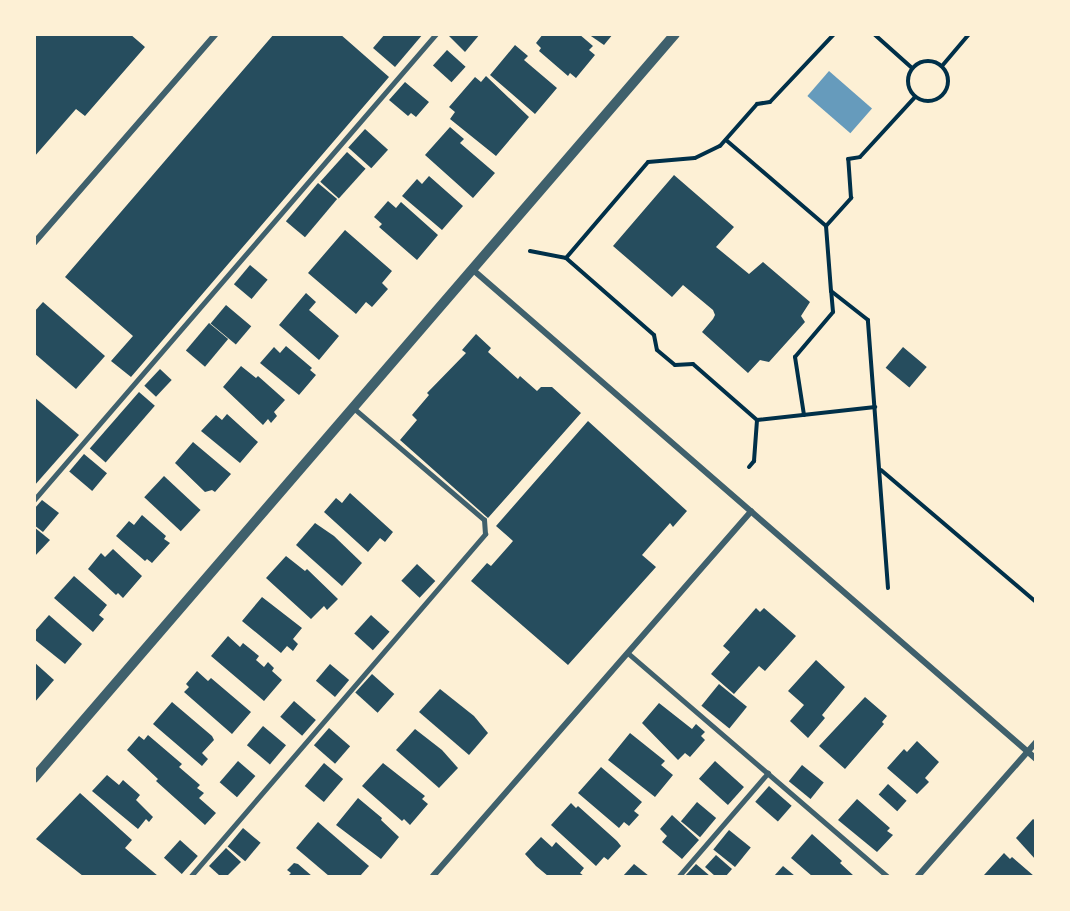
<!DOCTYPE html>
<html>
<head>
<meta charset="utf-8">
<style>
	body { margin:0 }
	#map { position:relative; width:1070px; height:911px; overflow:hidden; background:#fdf0d5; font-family:"PT Sans",sans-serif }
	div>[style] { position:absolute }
	.water>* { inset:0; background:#669bbc; transform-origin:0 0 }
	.building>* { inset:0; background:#264d5e; transform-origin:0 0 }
	.path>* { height:4px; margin:-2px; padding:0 2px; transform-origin:2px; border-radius:2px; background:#003049 }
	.path>.ring { margin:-2px; padding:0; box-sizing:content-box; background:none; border:4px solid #003049; border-radius:50% }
	.service>* { height:4.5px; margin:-2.25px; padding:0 2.25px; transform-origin:2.25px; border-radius:2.25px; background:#3f606c }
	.minor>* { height:6px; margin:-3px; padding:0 3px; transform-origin:3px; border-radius:3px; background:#3f606c }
	.tertiary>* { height:10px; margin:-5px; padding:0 5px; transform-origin:5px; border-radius:5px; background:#3f606c }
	span { translate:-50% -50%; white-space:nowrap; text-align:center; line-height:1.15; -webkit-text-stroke:5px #fdf0d5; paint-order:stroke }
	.frame { position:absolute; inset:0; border:36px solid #fdf0d5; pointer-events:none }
</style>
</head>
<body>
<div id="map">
	<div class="water">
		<i style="left:829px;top:71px;width:57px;height:33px;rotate:41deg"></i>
	</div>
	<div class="building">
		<i style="clip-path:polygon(34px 34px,130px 34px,145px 47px,85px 116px,76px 109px,34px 157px)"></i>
		<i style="clip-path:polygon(274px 34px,340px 34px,389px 77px,131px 377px,111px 361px,133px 336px,65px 277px)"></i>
		<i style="clip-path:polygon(385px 34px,423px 34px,395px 67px,373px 48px)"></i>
		<i style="clip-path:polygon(447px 34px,480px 34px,465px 52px)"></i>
		<i style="clip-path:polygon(543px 34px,579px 34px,593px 46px,589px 50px,595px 55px,576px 78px,570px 73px,568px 76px,539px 51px,541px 48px,536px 43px)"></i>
		<i style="clip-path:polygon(588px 34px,613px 34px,604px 45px)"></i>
		<i style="clip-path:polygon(515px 45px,528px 56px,524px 60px,557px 88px,535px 114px,490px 75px)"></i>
		<i style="left:447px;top:50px;width:25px;height:21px;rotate:42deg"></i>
		<i style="clip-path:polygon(486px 76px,529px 117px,496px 156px,450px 119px,455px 112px,449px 107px,475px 77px,481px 82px)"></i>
		<i style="clip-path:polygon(405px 82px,429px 102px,416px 117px,411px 113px,408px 116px,389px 100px)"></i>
		<i style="clip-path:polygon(450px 127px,464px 139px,460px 143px,495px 173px,473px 198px,425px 155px)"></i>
		<i style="left:365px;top:129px;width:31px;height:25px;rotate:42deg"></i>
		<i style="left:347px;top:152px;width:25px;height:40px;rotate:42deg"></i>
		<i style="clip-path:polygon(674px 175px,734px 227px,716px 247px,749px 274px,763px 262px,810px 302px,801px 316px,805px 322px,769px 362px,760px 360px,748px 373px,702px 332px,713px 319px,715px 315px,713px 310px,683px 285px,672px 297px,613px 246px)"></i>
		<i style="clip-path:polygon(429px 176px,463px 206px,442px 230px,402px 196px,417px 179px,422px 184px)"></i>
		<i style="left:318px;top:183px;width:25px;height:50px;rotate:40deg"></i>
		<i style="clip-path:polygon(388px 201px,396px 208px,401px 202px,438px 235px,417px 260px,379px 227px,382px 224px,374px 217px)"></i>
		<i style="clip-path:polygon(345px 230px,392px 271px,382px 283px,388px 289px,372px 307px,366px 302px,356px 314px,308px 273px)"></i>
		<i style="left:250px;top:265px;width:23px;height:25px;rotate:40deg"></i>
		<i style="clip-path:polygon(306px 293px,316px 302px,309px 310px,339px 336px,319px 360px,279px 325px)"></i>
		<i style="clip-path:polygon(43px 302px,105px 356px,76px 389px,34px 353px,34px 312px)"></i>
		<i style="left:226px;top:305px;width:33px;height:24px;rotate:40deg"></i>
		<i style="left:209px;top:323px;width:25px;height:36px;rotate:40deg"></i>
		<i style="clip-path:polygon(476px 334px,491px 348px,488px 352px,518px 379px,520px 376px,537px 391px,541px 387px,552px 387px,581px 413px,488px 518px,400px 440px,417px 420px,412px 415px,429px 395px,427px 393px,466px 353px,462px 350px)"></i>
		<i style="clip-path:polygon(286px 346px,312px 368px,310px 370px,316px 375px,299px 395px,260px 363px,274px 347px,280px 353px)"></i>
		<i style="left:903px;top:347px;width:31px;height:27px;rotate:40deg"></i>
		<i style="clip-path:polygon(241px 366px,256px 378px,258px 376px,285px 400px,274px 412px,277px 416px,271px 423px,268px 419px,263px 425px,223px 387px)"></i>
		<i style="left:160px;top:369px;width:16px;height:23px;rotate:43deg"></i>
		<i style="left:139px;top:392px;width:21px;height:75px;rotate:41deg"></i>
		<i style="clip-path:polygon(34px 397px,79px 435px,34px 486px)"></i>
		<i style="clip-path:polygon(227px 414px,258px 442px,240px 463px,201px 431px,216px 415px,222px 420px)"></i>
		<i style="clip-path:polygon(588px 421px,687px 511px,673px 527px,670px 523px,642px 555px,656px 567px,568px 665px,471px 581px,487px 563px,491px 566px,513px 541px,496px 526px)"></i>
		<i style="clip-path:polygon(193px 442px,231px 474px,215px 492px,212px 490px,205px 492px,175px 463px)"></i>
		<i style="left:84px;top:454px;width:30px;height:23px;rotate:40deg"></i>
		<i style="left:164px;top:476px;width:50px;height:29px;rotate:43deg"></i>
		<i style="clip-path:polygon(350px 493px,393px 532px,385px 542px,380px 538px,368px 552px,324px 512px,336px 498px,342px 503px)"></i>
		<i style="clip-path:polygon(42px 500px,59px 513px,43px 532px,34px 525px,34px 509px)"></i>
		<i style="clip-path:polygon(142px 515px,166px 536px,164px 539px,170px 543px,152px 563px,147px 559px,145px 561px,116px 536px,129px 521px,134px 525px)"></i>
		<i style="clip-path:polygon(315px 523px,334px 536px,362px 563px,342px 586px,296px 545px)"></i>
		<i style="clip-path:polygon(34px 527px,50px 540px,34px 557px)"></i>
		<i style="clip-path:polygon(113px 549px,142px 576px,123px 598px,118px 593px,116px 595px,88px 569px,101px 553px,105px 557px)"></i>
		<i style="clip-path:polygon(286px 556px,305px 571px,307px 569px,338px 599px,327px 610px,324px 606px,311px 619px,266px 578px)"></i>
		<i style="left:417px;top:564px;width:25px;height:23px;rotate:43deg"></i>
		<i style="clip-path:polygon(74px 576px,107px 605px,99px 615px,104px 619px,93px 632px,54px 598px)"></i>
		<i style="clip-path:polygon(262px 597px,302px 628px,293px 639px,298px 644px,293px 651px,287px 646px,281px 653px,242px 621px)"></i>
		<i style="clip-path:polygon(756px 608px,760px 612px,764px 608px,796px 636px,765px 671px,759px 666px,734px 694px,711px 674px,730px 652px,723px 646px)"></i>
		<i style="clip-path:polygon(49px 615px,82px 644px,65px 664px,34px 639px,34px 632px)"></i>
		<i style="left:371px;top:615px;width:25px;height:25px;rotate:42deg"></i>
		<i style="clip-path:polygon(228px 636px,240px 647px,243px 643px,259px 656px,256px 660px,264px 667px,268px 662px,274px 668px,272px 671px,282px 680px,264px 701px,211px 656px)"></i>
		<i style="clip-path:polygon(816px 660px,845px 687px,822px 715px,825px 718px,808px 738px,790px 721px,804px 705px,788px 691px)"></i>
		<i style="clip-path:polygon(34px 662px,54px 680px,34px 703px)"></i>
		<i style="left:330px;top:664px;width:25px;height:22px;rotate:40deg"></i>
		<i style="clip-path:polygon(197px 671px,208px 681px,211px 678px,251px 712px,232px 734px,184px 692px,189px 687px,186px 684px)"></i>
		<i style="left:372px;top:674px;width:30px;height:25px;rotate:42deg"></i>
		<i style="left:719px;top:684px;width:36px;height:28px;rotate:39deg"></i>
		<i style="clip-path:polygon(440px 689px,474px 716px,488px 733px,469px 755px,419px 712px)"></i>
		<i style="clip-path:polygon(865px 697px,887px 716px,882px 722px,884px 724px,845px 769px,819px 746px)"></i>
		<i style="left:294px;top:701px;width:29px;height:21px;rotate:41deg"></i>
		<i style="clip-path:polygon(172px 702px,212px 736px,214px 740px,202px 753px,208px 759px,202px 766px,153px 724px)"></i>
		<i style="clip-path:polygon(659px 703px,692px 729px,696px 724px,705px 732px,701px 736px,705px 740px,690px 757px,685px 753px,678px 760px,642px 723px)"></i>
		<i style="left:263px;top:726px;width:30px;height:25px;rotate:40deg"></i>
		<i style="left:329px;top:728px;width:28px;height:23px;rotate:41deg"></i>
		<i style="clip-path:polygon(415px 729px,442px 750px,458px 768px,439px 788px,396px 750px)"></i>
		<i style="clip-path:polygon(630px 733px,665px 761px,661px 765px,673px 775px,655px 797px,608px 760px)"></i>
		<i style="clip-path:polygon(148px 735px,182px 764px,179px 767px,200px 785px,197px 788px,204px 793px,199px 798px,216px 813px,205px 825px,156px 781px,158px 779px,127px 750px,139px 736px,144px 740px)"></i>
		<i style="clip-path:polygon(917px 741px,939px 762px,925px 778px,929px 782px,917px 794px,887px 768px,904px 749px,907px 752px)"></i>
		<i style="left:238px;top:761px;width:23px;height:28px;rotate:41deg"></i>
		<i style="left:715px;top:761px;width:39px;height:24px;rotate:42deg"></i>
		<i style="left:324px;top:763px;width:25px;height:30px;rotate:40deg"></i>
		<i style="clip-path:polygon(383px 763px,425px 796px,422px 799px,428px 804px,410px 825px,404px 819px,402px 821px,362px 786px)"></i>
		<i style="left:802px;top:765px;width:28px;height:21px;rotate:39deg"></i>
		<i style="clip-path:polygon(601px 767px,642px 802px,634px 811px,639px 815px,629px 826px,624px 822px,619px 828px,578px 793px)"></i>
		<i style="clip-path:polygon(107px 775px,119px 785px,123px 780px,140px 795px,136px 800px,153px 817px,149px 822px,146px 819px,138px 829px,92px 791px)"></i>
		<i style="left:888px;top:784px;width:25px;height:14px;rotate:42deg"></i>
		<i style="left:769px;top:786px;width:30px;height:21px;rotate:41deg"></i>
		<i style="clip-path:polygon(80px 793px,132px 840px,125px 848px,158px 876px,83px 876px,36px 839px)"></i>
		<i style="clip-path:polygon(358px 798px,382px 818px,381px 820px,399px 837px,381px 859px,336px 825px)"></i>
		<i style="clip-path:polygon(857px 799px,890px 828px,887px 831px,893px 835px,877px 852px,838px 820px)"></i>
		<i style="left:697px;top:802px;width:25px;height:25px;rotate:40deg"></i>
		<i style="clip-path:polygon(571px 803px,576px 808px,578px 806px,617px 841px,621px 846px,608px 860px,604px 857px,596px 866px,551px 825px)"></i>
		<i style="clip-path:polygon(672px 815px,699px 840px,682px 859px,662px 842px,667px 836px,660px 829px)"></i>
		<i style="clip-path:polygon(1033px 819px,1036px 821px,1036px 860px,1016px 838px)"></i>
		<i style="clip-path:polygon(318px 822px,369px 866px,360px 876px,329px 876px,296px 848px)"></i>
		<i style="left:243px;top:828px;width:23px;height:24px;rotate:40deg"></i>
		<i style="left:729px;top:830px;width:28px;height:25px;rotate:39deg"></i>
		<i style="clip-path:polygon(812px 834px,842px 861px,840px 863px,854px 876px,812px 876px,791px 858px)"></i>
		<i style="clip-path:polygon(541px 837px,552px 847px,556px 842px,584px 868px,580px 873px,584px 876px,548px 876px,536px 866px,525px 854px)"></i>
		<i style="left:180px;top:840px;width:24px;height:24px;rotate:42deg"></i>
		<i style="clip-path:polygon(226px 848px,241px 862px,227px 876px,220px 876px,209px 866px)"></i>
		<i style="clip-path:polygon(1004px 853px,1010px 859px,1012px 857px,1034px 876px,986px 876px,984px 875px)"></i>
		<i style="clip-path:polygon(716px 855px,732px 869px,726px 876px,715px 876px,705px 867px)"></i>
		<i style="clip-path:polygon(294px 863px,298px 864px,312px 876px,288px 876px,291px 873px,287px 870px)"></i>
		<i style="clip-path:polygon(634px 864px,649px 876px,623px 876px)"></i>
		<i style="clip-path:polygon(696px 864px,710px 876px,685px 876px)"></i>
		<i style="clip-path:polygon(783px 866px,795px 876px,774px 876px)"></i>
	</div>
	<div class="path">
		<i style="left:874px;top:34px;width:51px;rotate:41.8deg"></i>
		<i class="ring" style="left:908px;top:61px;width:36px;height:36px"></i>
		<i style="left:942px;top:66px;width:42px;rotate:-49.8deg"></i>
		<i style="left:726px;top:140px;width:132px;rotate:40.7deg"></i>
		<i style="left:530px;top:251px;width:37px;rotate:11deg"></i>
		<i style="left:566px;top:258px;width:126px;rotate:-49.5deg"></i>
		<i style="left:648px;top:162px;width:47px;rotate:-4.9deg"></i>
		<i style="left:695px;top:158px;width:28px;rotate:-26deg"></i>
		<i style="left:720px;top:146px;width:56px;rotate:-48.6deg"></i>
		<i style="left:757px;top:104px;width:13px;rotate:-9deg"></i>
		<i style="left:770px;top:102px;width:93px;rotate:-46.7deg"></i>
		<i style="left:566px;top:258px;width:117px;rotate:41.2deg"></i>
		<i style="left:654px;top:335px;width:15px;rotate:79deg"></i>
		<i style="left:657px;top:350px;width:23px;rotate:40deg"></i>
		<i style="left:675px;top:365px;width:18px;rotate:-3deg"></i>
		<i style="left:693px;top:364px;width:85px;rotate:41.2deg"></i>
		<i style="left:804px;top:415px;width:59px;rotate:-98.8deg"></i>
		<i style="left:795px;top:357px;width:59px;rotate:-49.8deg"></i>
		<i style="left:833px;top:312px;width:21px;rotate:-95deg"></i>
		<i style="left:749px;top:467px;width:8px;rotate:-50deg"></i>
		<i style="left:754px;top:461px;width:41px;rotate:-85.8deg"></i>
		<i style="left:757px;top:420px;width:119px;rotate:-6.3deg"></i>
		<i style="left:881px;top:470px;width:204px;rotate:40.4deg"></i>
		<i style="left:888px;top:588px;width:269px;rotate:-94.3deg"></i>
		<i style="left:868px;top:320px;width:47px;rotate:-141.9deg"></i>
		<i style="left:831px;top:291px;width:65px;rotate:-94.4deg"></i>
		<i style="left:826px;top:226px;width:38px;rotate:-48deg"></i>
		<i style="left:851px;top:198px;width:39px;rotate:-94deg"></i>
		<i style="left:848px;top:159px;width:12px;rotate:-9deg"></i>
		<i style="left:860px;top:157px;width:81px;rotate:-47.5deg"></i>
	</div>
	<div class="service">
		<i style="left:34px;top:500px;width:615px;rotate:-49.22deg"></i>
		<i style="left:628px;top:653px;width:342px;rotate:40.7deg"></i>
		<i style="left:191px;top:876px;width:451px;rotate:-49.3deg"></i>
		<i style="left:485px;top:534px;width:14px;rotate:-94deg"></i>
		<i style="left:484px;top:520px;width:171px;rotate:-139.5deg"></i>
		<i style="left:679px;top:876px;width:136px;rotate:-49.2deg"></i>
	</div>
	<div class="minor">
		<i style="left:34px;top:243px;width:277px;rotate:-49deg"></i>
		<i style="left:472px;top:269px;width:747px;rotate:40.98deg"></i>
		<i style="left:433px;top:876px;width:484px;rotate:-48.9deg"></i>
		<i style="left:918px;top:876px;width:179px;rotate:-48.6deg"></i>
	</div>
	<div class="tertiary">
		<i style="left:34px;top:778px;width:982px;rotate:-49.25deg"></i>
	</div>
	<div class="frame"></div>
</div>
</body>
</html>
